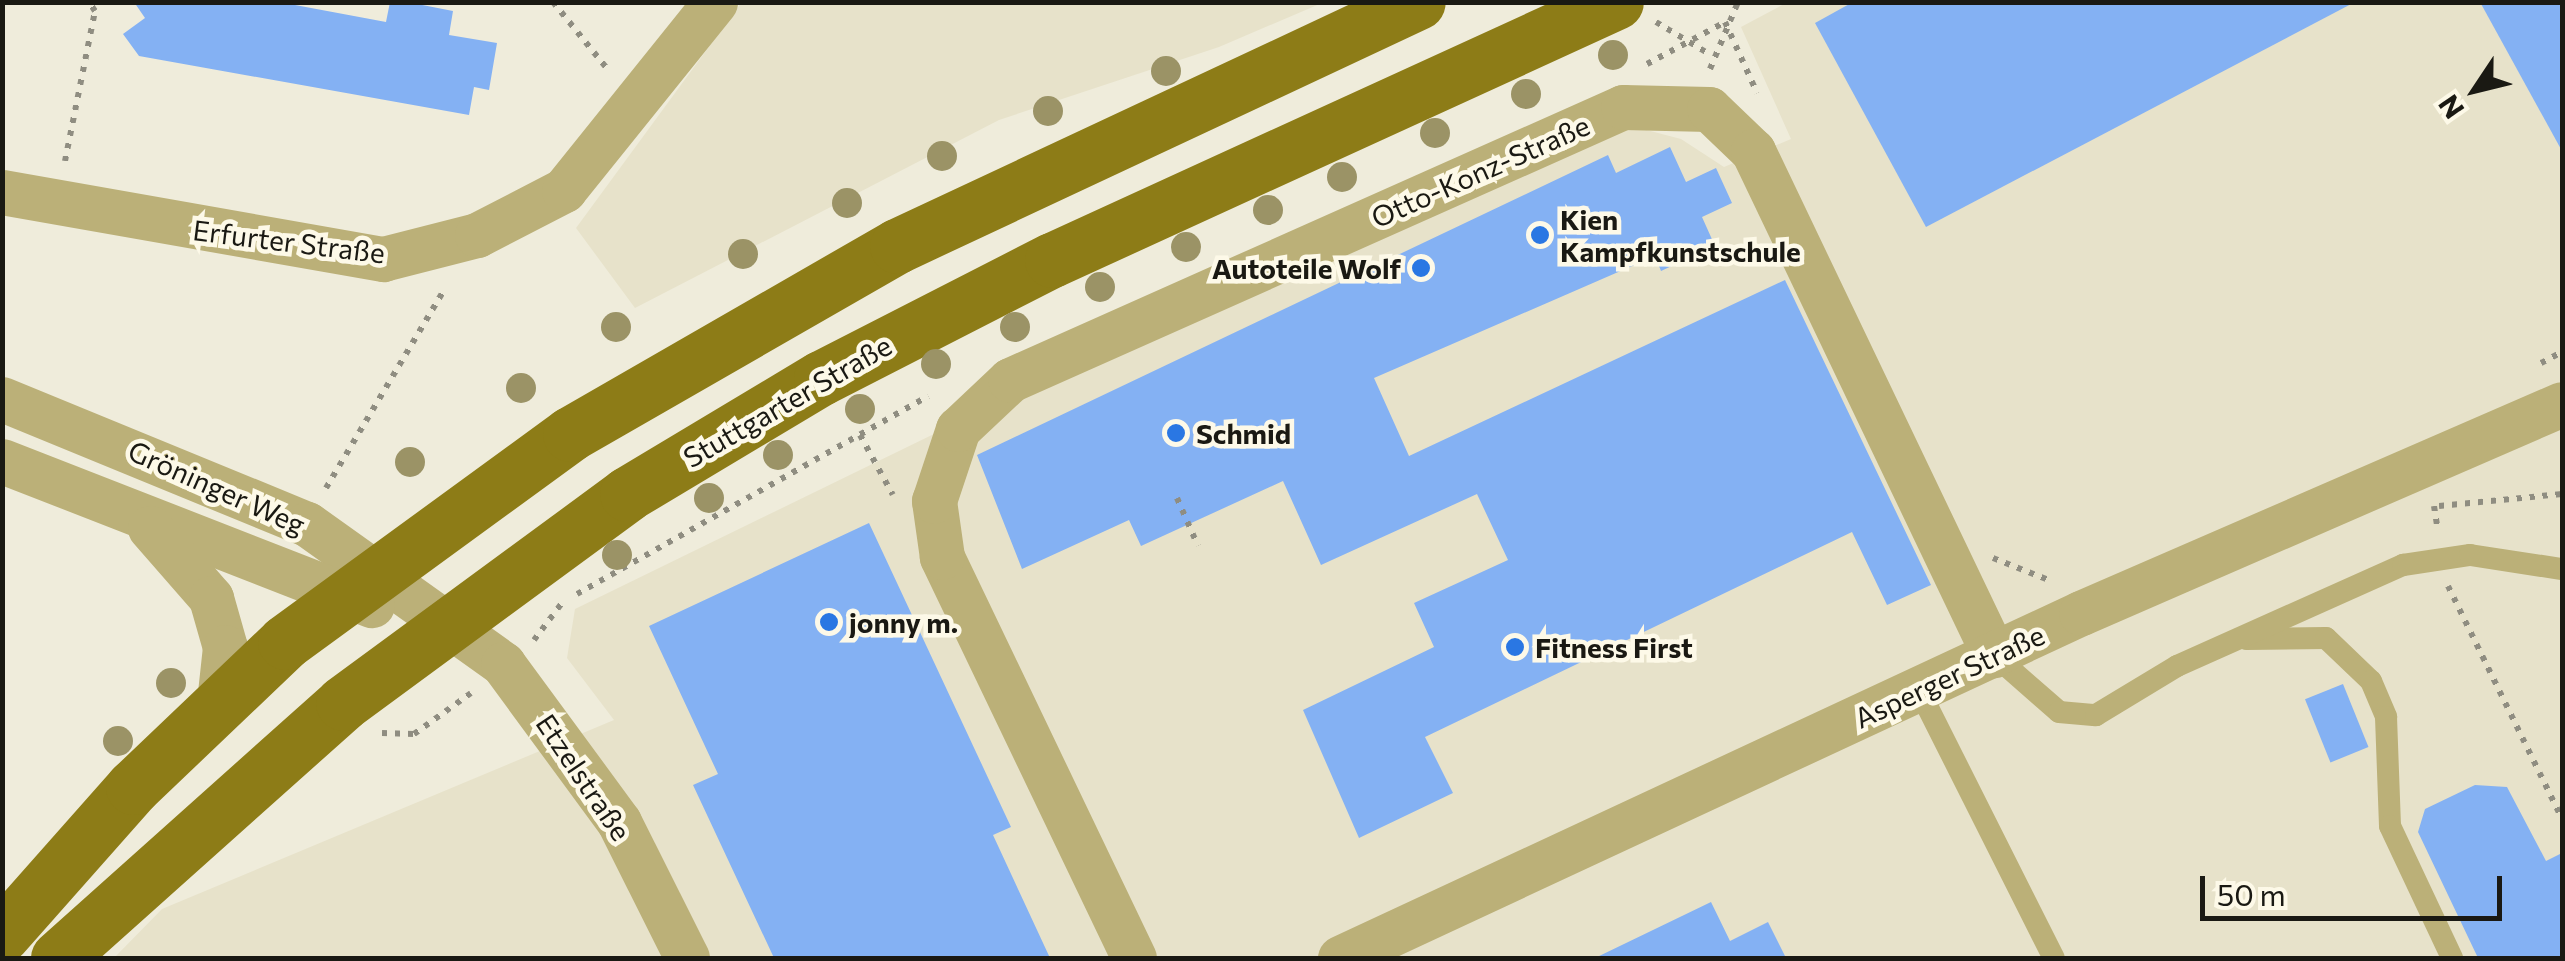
<!DOCTYPE html>
<html>
<head>
<meta charset="utf-8">
<style>
	body { margin:0 }
	#map { position:relative; width:2565px; height:961px; overflow:hidden; background:#efecdb; font-family:Commissioner,sans-serif }
	div>[style] { position:absolute }
	.built>* { inset:0; background:#e7e2ca }
	.building>* { inset:0; background:#84b1f3; transform-origin:0 0 }
	.path>* { height:6px; margin-top:-3px; transform-origin:0; background:repeating-linear-gradient(90deg,#8f8d81 0 5px,transparent 0 13px) }
	.lane>* { height:22px; margin:-11px; padding:0 11px; transform-origin:11px; border-radius:11px; background:#bbb078 }
	.street>* { height:45px; margin:-22.5px; padding:0 22.5px; transform-origin:22.5px; border-radius:22.5px; background:#bbb078 }
	.primary>* { height:55px; margin:-27.5px; padding:0 27.5px; transform-origin:27.5px; border-radius:27.5px; background:#8d7c17 }
	.trees>* { width:30px; height:30px; margin:-15px; border-radius:50%; background:#9b9366 }
	.dots>* { width:28px; height:28px; translate:-50% -50%; box-sizing:border-box; border:5px solid #fdf9e8; border-radius:50% }
	span { translate:-50% -50%; white-space:nowrap; text-align:center; line-height:1.15; -webkit-text-stroke:9px #fdf9e8; paint-order:stroke }
	.street-label { font-size:28px; color:#1a1913 }
	.poi-label { font-size:28px; color:#1a1913; font-weight:700 }
	.left { translate:0 -50%; text-align:left }
	.right { translate:-100% -50%; text-align:right }
	.frame { position:absolute; inset:0; border:5px solid #1a1913; pointer-events:none }
	.north { position:absolute; left:2425px; top:40px; width:100px; height:100px; -webkit-text-stroke:8px #fdf9e8; paint-order:stroke; rotate:235deg; font-size:28px; font-weight:700; line-height:40px; text-align:center; color:#1a1913 }
	.north::after { content:''; display:block; margin:auto; width:35px; height:45px; background:#1a1913; clip-path:polygon(50% 0,100% 100%,50% 72%,0 100%) }
	.scale { position:absolute; left:2200px; top:876px; width:302px; height:45px; box-sizing:border-box; border:5px solid #1a1913; border-top:0; padding-left:12px; font-size:30px; line-height:35px; white-space:nowrap; color:#1a1913; -webkit-text-stroke:8px #fdf9e8; paint-order:stroke }
</style>
</head>
<body>
<div id="map">
	<div class="built">
		<i style="clip-path:polygon(741px 3px,1322px 3px,1219px 47px,999px 120px,635px 308px,576px 228px)"></i>
		<i style="clip-path:polygon(1786px 3px,2562px 3px,2562px 958px,114px 958px,162px 909px,614px 720px,567px 658px,575px 609px,1020px 392px,1604px 136px,1635px 127px,1681px 139px,1724px 167px,1791px 139px,1741px 27px)"></i>
	</div>
	<div class="building">
		<i style="clip-path:polygon(134px 2px,279px 2px,386px 22px,390px 2px,407px 2px,453px 11px,449px 35px,497px 43px,489px 90px,474px 87px,469px 115px,139px 56px,123px 34px,145px 18px)"></i>
		<i style="clip-path:polygon(1853px 2px,2355px 2px,1926px 227px,1815px 23px)"></i>
		<i style="clip-path:polygon(2480px 2px,2562px 2px,2562px 151px)"></i>
		<i style="clip-path:polygon(1670px 147px,1686px 182px,1716px 168px,1732px 203px,1702px 217px,1715px 246px,1661px 271px,1655px 256px,1374px 378px,1409px 456px,1785px 280px,1931px 585px,1887px 605px,1852px 532px,1425px 737px,1453px 793px,1359px 838px,1303px 710px,1434px 647px,1414px 603px,1508px 560px,1477px 494px,1321px 565px,1283px 481px,1141px 546px,1129px 520px,1022px 569px,977px 455px,1608px 155px,1616px 173px)"></i>
		<i style="clip-path:polygon(869px 523px,1011px 827px,993px 835px,1050px 958px,774px 958px,693px 785px,718px 774px,649px 626px)"></i>
		<i style="left:2343px;top:684px;width:68px;height:41px;rotate:68deg"></i>
		<i style="clip-path:polygon(2475px 785px,2507px 787px,2546px 861px,2562px 853px,2562px 958px,2478px 958px,2418px 832px,2425px 809px)"></i>
		<i style="clip-path:polygon(1711px 902px,1730px 941px,1768px 922px,1786px 958px,1595px 958px)"></i>
	</div>
	<div class="path">
		<i style="left:553px;top:2px;width:89px;rotate:50.9deg"></i>
		<i style="left:1656px;top:22px;width:64px;rotate:31deg"></i>
		<i style="left:1725px;top:22px;width:78px;rotate:65.7deg"></i>
		<i style="left:1647px;top:64px;width:89px;rotate:-28.3deg"></i>
		<i style="left:1710px;top:69px;width:73px;rotate:-67.3deg"></i>
		<i style="left:65px;top:161px;width:153px;rotate:-78.7deg"></i>
		<i style="left:95px;top:11px;width:11px;rotate:-124deg"></i>
		<i style="left:2541px;top:363px;width:24px;rotate:-28deg"></i>
		<i style="left:860px;top:435px;width:68px;rotate:61.2deg"></i>
		<i style="left:326px;top:488px;width:233px;rotate:-59.2deg"></i>
		<i style="left:1177px;top:498px;width:52px;rotate:66.4deg"></i>
		<i style="left:2434px;top:506px;width:24px;rotate:81deg"></i>
		<i style="left:2439px;top:506px;width:124px;rotate:-5.6deg"></i>
		<i style="left:1993px;top:558px;width:62px;rotate:21.6deg"></i>
		<i style="left:2448px;top:586px;width:259px;rotate:63.9deg"></i>
		<i style="left:577px;top:594px;width:403px;rotate:-29.4deg"></i>
		<i style="left:534px;top:640px;width:46px;rotate:-52.9deg"></i>
		<i style="left:382px;top:733px;width:32px;rotate:2deg"></i>
		<i style="left:414px;top:734px;width:70px;rotate:-35.7deg"></i>
	</div>
	<div class="lane">
		<i style="left:2246px;top:639px;width:80px;rotate:-0.7deg"></i>
		<i style="left:2326px;top:638px;width:62px;rotate:43.7deg"></i>
		<i style="left:2371px;top:681px;width:39px;rotate:67deg"></i>
		<i style="left:2386px;top:717px;width:109px;rotate:87.9deg"></i>
		<i style="left:2390px;top:826px;width:146px;rotate:64.8deg"></i>
		<i style="left:1994px;top:655px;width:86px;rotate:41.2deg"></i>
		<i style="left:2059px;top:712px;width:37px;rotate:5deg"></i>
		<i style="left:2096px;top:715px;width:95px;rotate:-31.2deg"></i>
		<i style="left:2177px;top:666px;width:248px;rotate:-24.1deg"></i>
		<i style="left:2403px;top:565px;width:68px;rotate:-8.5deg"></i>
		<i style="left:2470px;top:555px;width:93px;rotate:8.7deg"></i>
		<i style="left:1919px;top:690px;width:300px;rotate:63.3deg"></i>
	</div>
	<div class="street">
		<i style="left:2px;top:192px;width:387px;rotate:10deg"></i>
		<i style="left:383px;top:259px;width:97px;rotate:-14.3deg"></i>
		<i style="left:477px;top:235px;width:98px;rotate:-27.3deg"></i>
		<i style="left:564px;top:190px;width:241px;rotate:-51.2deg"></i>
		<i style="left:2px;top:399px;width:330px;rotate:22.3deg"></i>
		<i style="left:307px;top:524px;width:241px;rotate:35.5deg"></i>
		<i style="left:503px;top:664px;width:196px;rotate:53.7deg"></i>
		<i style="left:619px;top:822px;width:152px;rotate:63.4deg"></i>
		<i style="left:2px;top:461px;width:397px;rotate:21.3deg"></i>
		<i style="left:150px;top:528px;width:93px;rotate:48.9deg"></i>
		<i style="left:211px;top:598px;width:51px;rotate:74.1deg"></i>
		<i style="left:225px;top:647px;width:55px;rotate:96.2deg"></i>
		<i style="left:1134px;top:958px;width:445px;rotate:-115.6deg"></i>
		<i style="left:942px;top:557px;width:57px;rotate:-98.1deg"></i>
		<i style="left:934px;top:501px;width:76px;rotate:-71.6deg"></i>
		<i style="left:958px;top:429px;width:71px;rotate:-43.3deg"></i>
		<i style="left:1010px;top:380px;width:671px;rotate:-24.01deg"></i>
		<i style="left:1623px;top:107px;width:86px;rotate:1.3deg"></i>
		<i style="left:1709px;top:109px;width:61px;rotate:43.7deg"></i>
		<i style="left:1753px;top:151px;width:559px;rotate:64.44deg"></i>
		<i style="left:1340px;top:958px;width:817px;rotate:-24.97deg"></i>
		<i style="left:2081px;top:613px;width:524px;rotate:-23.49deg"></i>
	</div>
	<div class="primary">
		<i style="left:2px;top:935px;width:198px;rotate:-48.5deg"></i>
		<i style="left:133px;top:787px;width:210px;rotate:-43.6deg"></i>
		<i style="left:285px;top:642px;width:353px;rotate:-36.1deg"></i>
		<i style="left:570px;top:434px;width:377px;rotate:-29.9deg"></i>
		<i style="left:897px;top:246px;width:575px;rotate:-25.1deg"></i>
		<i style="left:58px;top:958px;width:382px;rotate:-41.8deg"></i>
		<i style="left:343px;top:703px;width:353px;rotate:-36.3deg"></i>
		<i style="left:627px;top:494px;width:226px;rotate:-30.9deg"></i>
		<i style="left:821px;top:378px;width:259px;rotate:-27.1deg"></i>
		<i style="left:1052px;top:260px;width:620px;rotate:-24.58deg"></i>
	</div>
	<div class="trees">
		<i style="left:1613px;top:55px"></i>
		<i style="left:1166px;top:71px"></i>
		<i style="left:1526px;top:94px"></i>
		<i style="left:1048px;top:111px"></i>
		<i style="left:1435px;top:133px"></i>
		<i style="left:942px;top:156px"></i>
		<i style="left:1342px;top:177px"></i>
		<i style="left:847px;top:203px"></i>
		<i style="left:1268px;top:210px"></i>
		<i style="left:1186px;top:247px"></i>
		<i style="left:743px;top:254px"></i>
		<i style="left:1100px;top:287px"></i>
		<i style="left:616px;top:327px"></i>
		<i style="left:1015px;top:327px"></i>
		<i style="left:936px;top:364px"></i>
		<i style="left:521px;top:388px"></i>
		<i style="left:860px;top:409px"></i>
		<i style="left:778px;top:455px"></i>
		<i style="left:410px;top:462px"></i>
		<i style="left:709px;top:498px"></i>
		<i style="left:617px;top:555px"></i>
		<i style="left:171px;top:683px"></i>
		<i style="left:118px;top:741px"></i>
	</div>
	<div class="dots">
		<i style="left:1540px;top:235px;background:#2a77e3"></i>
		<i style="left:1421px;top:268px;background:#2a77e3"></i>
		<i style="left:1176px;top:433px;background:#2a77e3"></i>
		<i style="left:829px;top:622px;background:#2a77e3"></i>
		<i style="left:1515px;top:647px;background:#2a77e3"></i>
	</div>
	<div class="street-label">
		<span style="left:1480px;top:171px;rotate:-24deg">Otto-Konz-Straße</span>
		<span style="left:289px;top:241px;rotate:7deg">Erfurter Straße</span>
		<span style="left:787px;top:401px;rotate:-30deg">Stuttgarter Straße</span>
		<span style="left:217px;top:487px;rotate:24deg">Gröninger Weg</span>
		<span style="left:1949px;top:676px;rotate:-25deg">Asperger Straße</span>
		<span style="left:584px;top:777px;rotate:56deg">Etzelstraße</span>
	</div>
	<div class="poi-label">
		<span class="left" style="left:1560px;top:235px">Kien<br>Kampfkunstschule</span>
		<span class="right" style="left:1401px;top:268px">Autoteile Wolf</span>
		<span class="left" style="left:1196px;top:433px">Schmid</span>
		<span class="left" style="left:849px;top:622px">jonny m.</span>
		<span class="left" style="left:1535px;top:647px">Fitness First</span>
	</div>
	<div class="frame"></div>
	<div class="north">N</div>
	<div class="scale">50 m</div>
</div>
</body>
</html>
